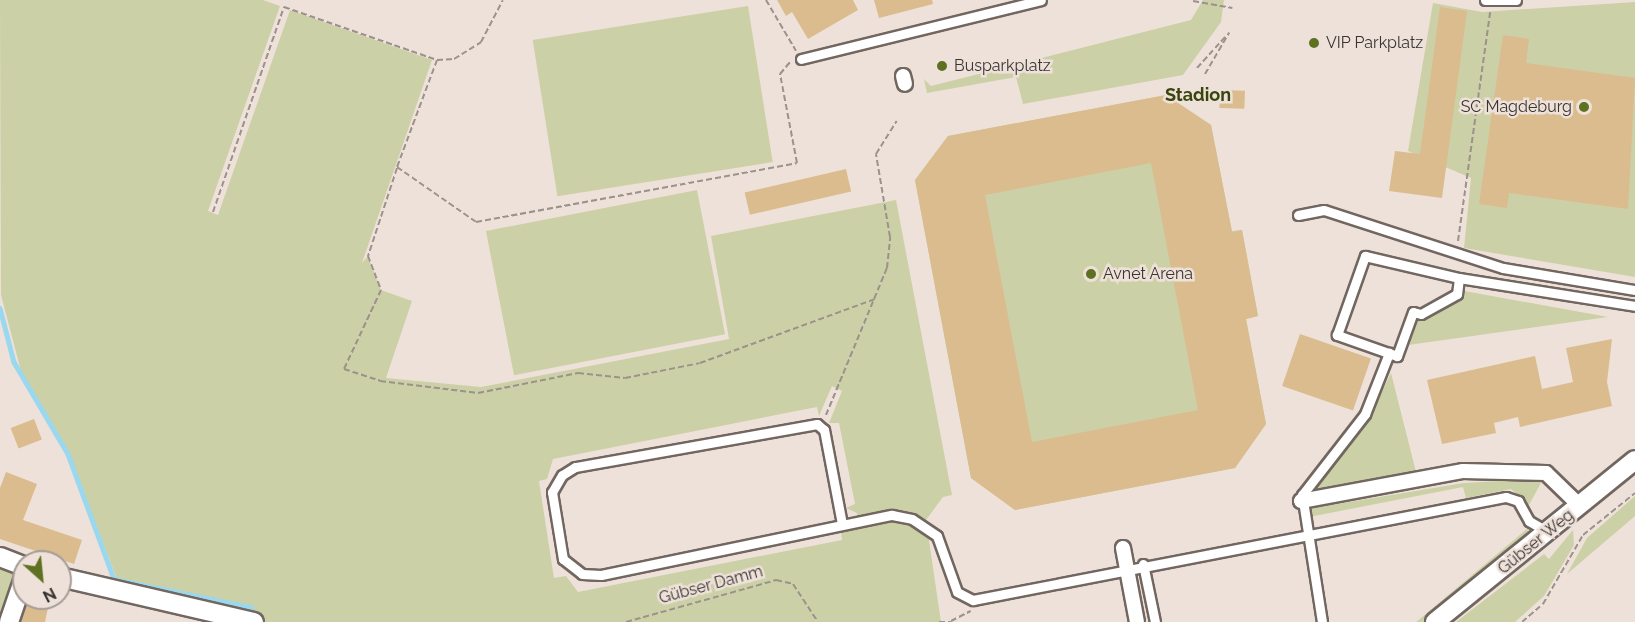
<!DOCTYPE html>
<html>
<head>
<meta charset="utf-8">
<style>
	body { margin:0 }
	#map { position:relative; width:1635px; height:622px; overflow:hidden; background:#eee1d9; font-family:Raleway,sans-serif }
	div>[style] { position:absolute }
	.green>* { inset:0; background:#ccd0a6; transform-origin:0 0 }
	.stream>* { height:4.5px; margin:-2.25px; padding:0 2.25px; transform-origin:2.25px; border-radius:2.25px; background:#9ad8ef }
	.building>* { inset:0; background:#dbbc8e; transform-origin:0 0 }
	.path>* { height:2px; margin-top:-1px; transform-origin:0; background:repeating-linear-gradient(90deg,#9c928c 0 6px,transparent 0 9px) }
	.roads { filter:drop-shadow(2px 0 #726760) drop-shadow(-2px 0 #726760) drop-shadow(0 2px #726760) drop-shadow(0 -2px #726760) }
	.service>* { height:9px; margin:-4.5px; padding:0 4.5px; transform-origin:4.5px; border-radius:4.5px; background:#fff }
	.pedestrian>* { height:14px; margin:-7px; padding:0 7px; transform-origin:7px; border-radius:7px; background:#fff }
	.minor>* { height:18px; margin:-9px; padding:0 9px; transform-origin:9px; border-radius:9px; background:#fff }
	.dots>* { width:16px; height:16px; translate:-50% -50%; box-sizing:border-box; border:3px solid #eee1d9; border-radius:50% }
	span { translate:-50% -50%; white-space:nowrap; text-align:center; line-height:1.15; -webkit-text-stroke:5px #eee1d9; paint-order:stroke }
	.poi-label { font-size:16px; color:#393431 }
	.left { translate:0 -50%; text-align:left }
	.right { translate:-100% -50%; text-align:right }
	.street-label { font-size:16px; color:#393431 }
	.neighbourhood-label { font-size:18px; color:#38450c; font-weight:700 }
	.north { position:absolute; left:12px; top:550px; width:60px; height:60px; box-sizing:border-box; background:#eee1d9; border:2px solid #a69c96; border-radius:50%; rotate:153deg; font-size:16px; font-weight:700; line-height:24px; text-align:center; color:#393431 }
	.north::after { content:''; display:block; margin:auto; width:21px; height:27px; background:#5e7120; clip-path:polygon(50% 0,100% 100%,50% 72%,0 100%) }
</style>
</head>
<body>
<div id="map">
	<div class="green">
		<i style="clip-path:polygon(evenodd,0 0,263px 0,280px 6px,208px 211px,218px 215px,290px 10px,432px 60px,362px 263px,368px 256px,381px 290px,412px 301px,386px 378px,481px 387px,729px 339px,711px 236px,896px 200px,952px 495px,943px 497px,926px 520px,941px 622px,254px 622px,120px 587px,69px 454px,22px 375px,1px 295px,0 0,832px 386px,842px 391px,829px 423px,839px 423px,855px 504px,846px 508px,857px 513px,860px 528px,841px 531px,842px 540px,578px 592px,566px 576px,554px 578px,539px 481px,547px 479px,553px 459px,817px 407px,819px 416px,832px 386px)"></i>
		<i style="clip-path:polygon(1203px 0,1224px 0,1221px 22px,1183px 75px,1023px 104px,1016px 77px,927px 93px,924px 79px,931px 86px,1191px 20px)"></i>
		<i style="clip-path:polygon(1635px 2px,1635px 277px,1464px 248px,1471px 178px,1408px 151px,1433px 3px,1482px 12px)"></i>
		<i style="left:748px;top:6px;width:158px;height:218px;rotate:81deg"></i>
		<i style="clip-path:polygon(1166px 95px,1211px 125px,1232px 231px,1242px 230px,1258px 316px,1246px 319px,1266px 424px,1235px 468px,1015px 510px,971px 478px,915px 180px,948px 136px)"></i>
		<i style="left:697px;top:190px;width:147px;height:215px;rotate:79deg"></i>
		<i style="clip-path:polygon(1459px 290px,1608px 317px,1401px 346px,1413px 312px,1421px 314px)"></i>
		<i style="clip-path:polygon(1391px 373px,1416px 472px,1313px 491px,1364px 428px)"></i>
		<i style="clip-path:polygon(1534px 474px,1542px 481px,1529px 505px,1511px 489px,1466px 498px,1463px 487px,1309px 517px,1309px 509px,1319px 507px,1464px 483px,1533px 479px)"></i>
		<i style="clip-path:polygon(1635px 496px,1635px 516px,1567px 574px,1587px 538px)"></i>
		<i style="left:1527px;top:529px;width:8px;height:149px;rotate:50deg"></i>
		<i style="clip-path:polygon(1573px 530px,1574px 545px,1544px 596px,1515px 622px,1456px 622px,1544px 554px,1549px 559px)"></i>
		<i style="clip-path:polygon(0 564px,19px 571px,0 621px)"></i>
	</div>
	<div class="stream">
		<i style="left:0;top:308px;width:56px;rotate:75.5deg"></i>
		<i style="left:14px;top:362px;width:107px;rotate:59.6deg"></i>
		<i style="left:68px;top:454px;width:133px;rotate:69.8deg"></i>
		<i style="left:114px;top:579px;width:140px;rotate:11.6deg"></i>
	</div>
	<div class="building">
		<i style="clip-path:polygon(777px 0,853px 0,858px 10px,808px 39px,792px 12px,786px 16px)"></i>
		<i style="clip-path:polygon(874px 0,932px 0,933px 4px,879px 18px)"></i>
		<i style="clip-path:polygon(1440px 7px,1467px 11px,1442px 198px,1389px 191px,1395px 151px,1420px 154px)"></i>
		<i style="clip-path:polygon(1503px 35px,1529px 39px,1526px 63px,1635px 78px,1628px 209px,1509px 193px,1507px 208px,1479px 204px)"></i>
		<i style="left:1220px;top:90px;width:25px;height:18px;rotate:2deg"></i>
		<i style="clip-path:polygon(evenodd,1166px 95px,1211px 125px,1232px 232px,1242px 230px,1258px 316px,1246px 319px,1266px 424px,1235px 468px,1015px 510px,971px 478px,915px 180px,948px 136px,1166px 95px,1151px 163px,1198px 410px,1032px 442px,985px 195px,1151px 163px)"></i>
		<i style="left:846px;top:169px;width:23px;height:104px;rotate:77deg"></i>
		<i style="left:1300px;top:334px;width:75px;height:55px;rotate:19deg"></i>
		<i style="clip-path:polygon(1612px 339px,1607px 382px,1612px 406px,1520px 427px,1518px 417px,1494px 423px,1496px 433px,1442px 444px,1427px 380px,1535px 356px,1542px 389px,1573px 382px,1566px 348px)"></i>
		<i style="left:34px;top:419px;width:22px;height:25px;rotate:69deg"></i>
		<i style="clip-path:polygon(6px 472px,37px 484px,23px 520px,82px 540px,74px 564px,0 539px,0 488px)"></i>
		<i style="clip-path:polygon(29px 598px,50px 598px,45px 622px,21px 622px)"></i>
	</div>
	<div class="path">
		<i style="left:766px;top:0;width:59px;rotate:59.5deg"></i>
		<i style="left:1193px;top:1px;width:40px;rotate:10deg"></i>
		<i style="left:437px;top:60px;width:17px;rotate:-3deg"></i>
		<i style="left:454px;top:59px;width:32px;rotate:-32deg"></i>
		<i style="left:481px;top:42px;width:47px;rotate:-62.4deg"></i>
		<i style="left:1197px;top:68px;width:42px;rotate:-47.9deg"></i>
		<i style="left:1205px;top:74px;width:48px;rotate:-59.7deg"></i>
		<i style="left:397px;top:168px;width:93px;rotate:108.2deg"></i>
		<i style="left:368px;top:256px;width:36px;rotate:69deg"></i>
		<i style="left:381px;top:290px;width:87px;rotate:115.1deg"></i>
		<i style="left:344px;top:369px;width:38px;rotate:18deg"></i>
		<i style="left:380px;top:381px;width:99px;rotate:7deg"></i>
		<i style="left:478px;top:393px;width:102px;rotate:-11.3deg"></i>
		<i style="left:578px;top:373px;width:47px;rotate:6.1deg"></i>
		<i style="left:625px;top:378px;width:76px;rotate:-11.3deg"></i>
		<i style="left:700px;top:363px;width:186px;rotate:-20.1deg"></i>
		<i style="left:213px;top:212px;width:217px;rotate:-70.9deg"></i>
		<i style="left:284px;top:7px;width:162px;rotate:19.1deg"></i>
		<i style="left:437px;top:60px;width:114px;rotate:110.5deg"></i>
		<i style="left:397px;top:167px;width:96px;rotate:34.8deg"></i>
		<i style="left:476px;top:222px;width:326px;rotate:-10.4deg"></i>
		<i style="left:797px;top:163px;width:91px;rotate:-100.8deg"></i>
		<i style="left:780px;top:74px;width:16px;rotate:-50deg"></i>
		<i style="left:1458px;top:241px;width:231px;rotate:-82deg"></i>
		<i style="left:826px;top:415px;width:159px;rotate:-67.5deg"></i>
		<i style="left:887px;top:268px;width:31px;rotate:-84deg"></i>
		<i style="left:890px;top:237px;width:84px;rotate:-99.6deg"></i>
		<i style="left:876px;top:154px;width:39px;rotate:-58deg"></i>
		<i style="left:951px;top:621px;width:22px;rotate:-27deg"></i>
		<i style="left:626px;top:622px;width:156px;rotate:-15.6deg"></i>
		<i style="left:776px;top:580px;width:17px;rotate:13deg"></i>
		<i style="left:793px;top:584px;width:45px;rotate:56.7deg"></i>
		<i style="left:939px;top:622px;width:12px"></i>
		<i style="left:1522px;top:622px;width:28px;rotate:-41deg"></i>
		<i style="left:1543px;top:604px;width:80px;rotate:-59.9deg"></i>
		<i style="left:1583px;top:535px;width:67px;rotate:-38.9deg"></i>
	</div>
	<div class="roads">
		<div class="service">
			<i style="left:1485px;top:0;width:31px"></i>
			<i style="left:801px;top:59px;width:247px;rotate:-13.8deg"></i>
			<i style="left:1298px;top:215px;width:26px;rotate:-11deg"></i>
			<i style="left:1324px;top:210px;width:188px;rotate:18deg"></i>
			<i style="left:1503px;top:268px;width:134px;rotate:9.5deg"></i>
			<i style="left:1365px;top:256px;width:97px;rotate:13.2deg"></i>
			<i style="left:1459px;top:278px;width:16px;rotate:97deg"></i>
			<i style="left:1457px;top:294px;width:41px;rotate:150.9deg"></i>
			<i style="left:1421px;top:314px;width:8px;rotate:-166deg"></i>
			<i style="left:1413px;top:312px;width:47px;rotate:110deg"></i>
			<i style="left:1397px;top:356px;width:64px;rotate:-160.7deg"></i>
			<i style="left:1337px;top:335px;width:84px;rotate:-70.5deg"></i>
			<i style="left:1459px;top:278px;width:178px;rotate:9deg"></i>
			<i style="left:842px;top:524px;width:96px;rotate:-100.8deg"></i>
			<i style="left:824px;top:430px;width:9px;rotate:-139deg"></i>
			<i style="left:817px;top:424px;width:246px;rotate:169.9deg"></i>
			<i style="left:575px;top:467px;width:15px;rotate:148deg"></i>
			<i style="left:562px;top:475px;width:20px;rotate:120deg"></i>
			<i style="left:552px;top:492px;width:68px;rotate:80.7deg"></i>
			<i style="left:563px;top:559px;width:24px;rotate:38deg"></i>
			<i style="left:582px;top:574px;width:19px;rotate:3deg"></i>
			<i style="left:601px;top:575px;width:297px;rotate:-11.7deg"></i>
			<i style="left:892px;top:515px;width:20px;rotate:11deg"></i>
			<i style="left:912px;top:519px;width:30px;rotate:34deg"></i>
			<i style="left:937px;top:536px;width:59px;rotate:70.3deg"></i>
			<i style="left:957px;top:592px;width:18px;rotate:27deg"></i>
			<i style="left:973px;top:600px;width:543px;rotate:-10.94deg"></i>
			<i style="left:1506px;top:497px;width:13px;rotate:18deg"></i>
			<i style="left:1518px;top:501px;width:23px;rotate:61deg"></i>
			<i style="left:1529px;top:521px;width:22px;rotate:30deg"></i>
			<i style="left:1143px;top:564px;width:59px;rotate:78.3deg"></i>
			<i style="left:1322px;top:622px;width:129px;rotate:-98.9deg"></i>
			<i style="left:1302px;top:495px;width:103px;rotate:-52.1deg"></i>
			<i style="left:1365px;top:414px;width:66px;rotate:-68.5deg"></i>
		</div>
		<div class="pedestrian">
			<i style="left:903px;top:76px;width:8px;rotate:76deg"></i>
			<i style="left:1301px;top:501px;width:165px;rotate:-10.5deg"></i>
			<i style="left:1463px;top:471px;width:83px;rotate:1.4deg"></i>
			<i style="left:1546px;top:473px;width:47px;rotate:44.1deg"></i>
			<i style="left:1123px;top:548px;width:75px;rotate:79.3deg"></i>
		</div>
		<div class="minor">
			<i style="left:0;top:557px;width:26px;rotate:21deg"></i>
			<i style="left:60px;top:577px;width:199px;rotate:13.1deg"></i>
			<i style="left:9px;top:622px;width:46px;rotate:-71.2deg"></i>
			<i style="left:1435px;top:622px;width:257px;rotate:-39deg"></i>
		</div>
	</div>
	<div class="dots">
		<i style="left:1314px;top:43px;background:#5e7120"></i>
		<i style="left:942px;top:66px;background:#5e7120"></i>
		<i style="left:1584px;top:107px;background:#5e7120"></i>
		<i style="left:1091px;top:274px;background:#5e7120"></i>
	</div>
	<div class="poi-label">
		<span class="left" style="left:1326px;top:43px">VIP Parkplatz</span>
		<span class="left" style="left:954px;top:66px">Busparkplatz</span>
		<span class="right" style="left:1572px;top:107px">SC Magdeburg</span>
		<span class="left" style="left:1103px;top:274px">Avnet Arena</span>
	</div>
	<div class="street-label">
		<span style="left:1536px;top:542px;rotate:-39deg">Gübser Weg</span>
		<span style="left:711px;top:585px;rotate:-15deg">Gübser Damm</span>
	</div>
	<div class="neighbourhood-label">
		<span style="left:1198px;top:95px">Stadion</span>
	</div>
	<div class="north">N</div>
</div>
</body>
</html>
